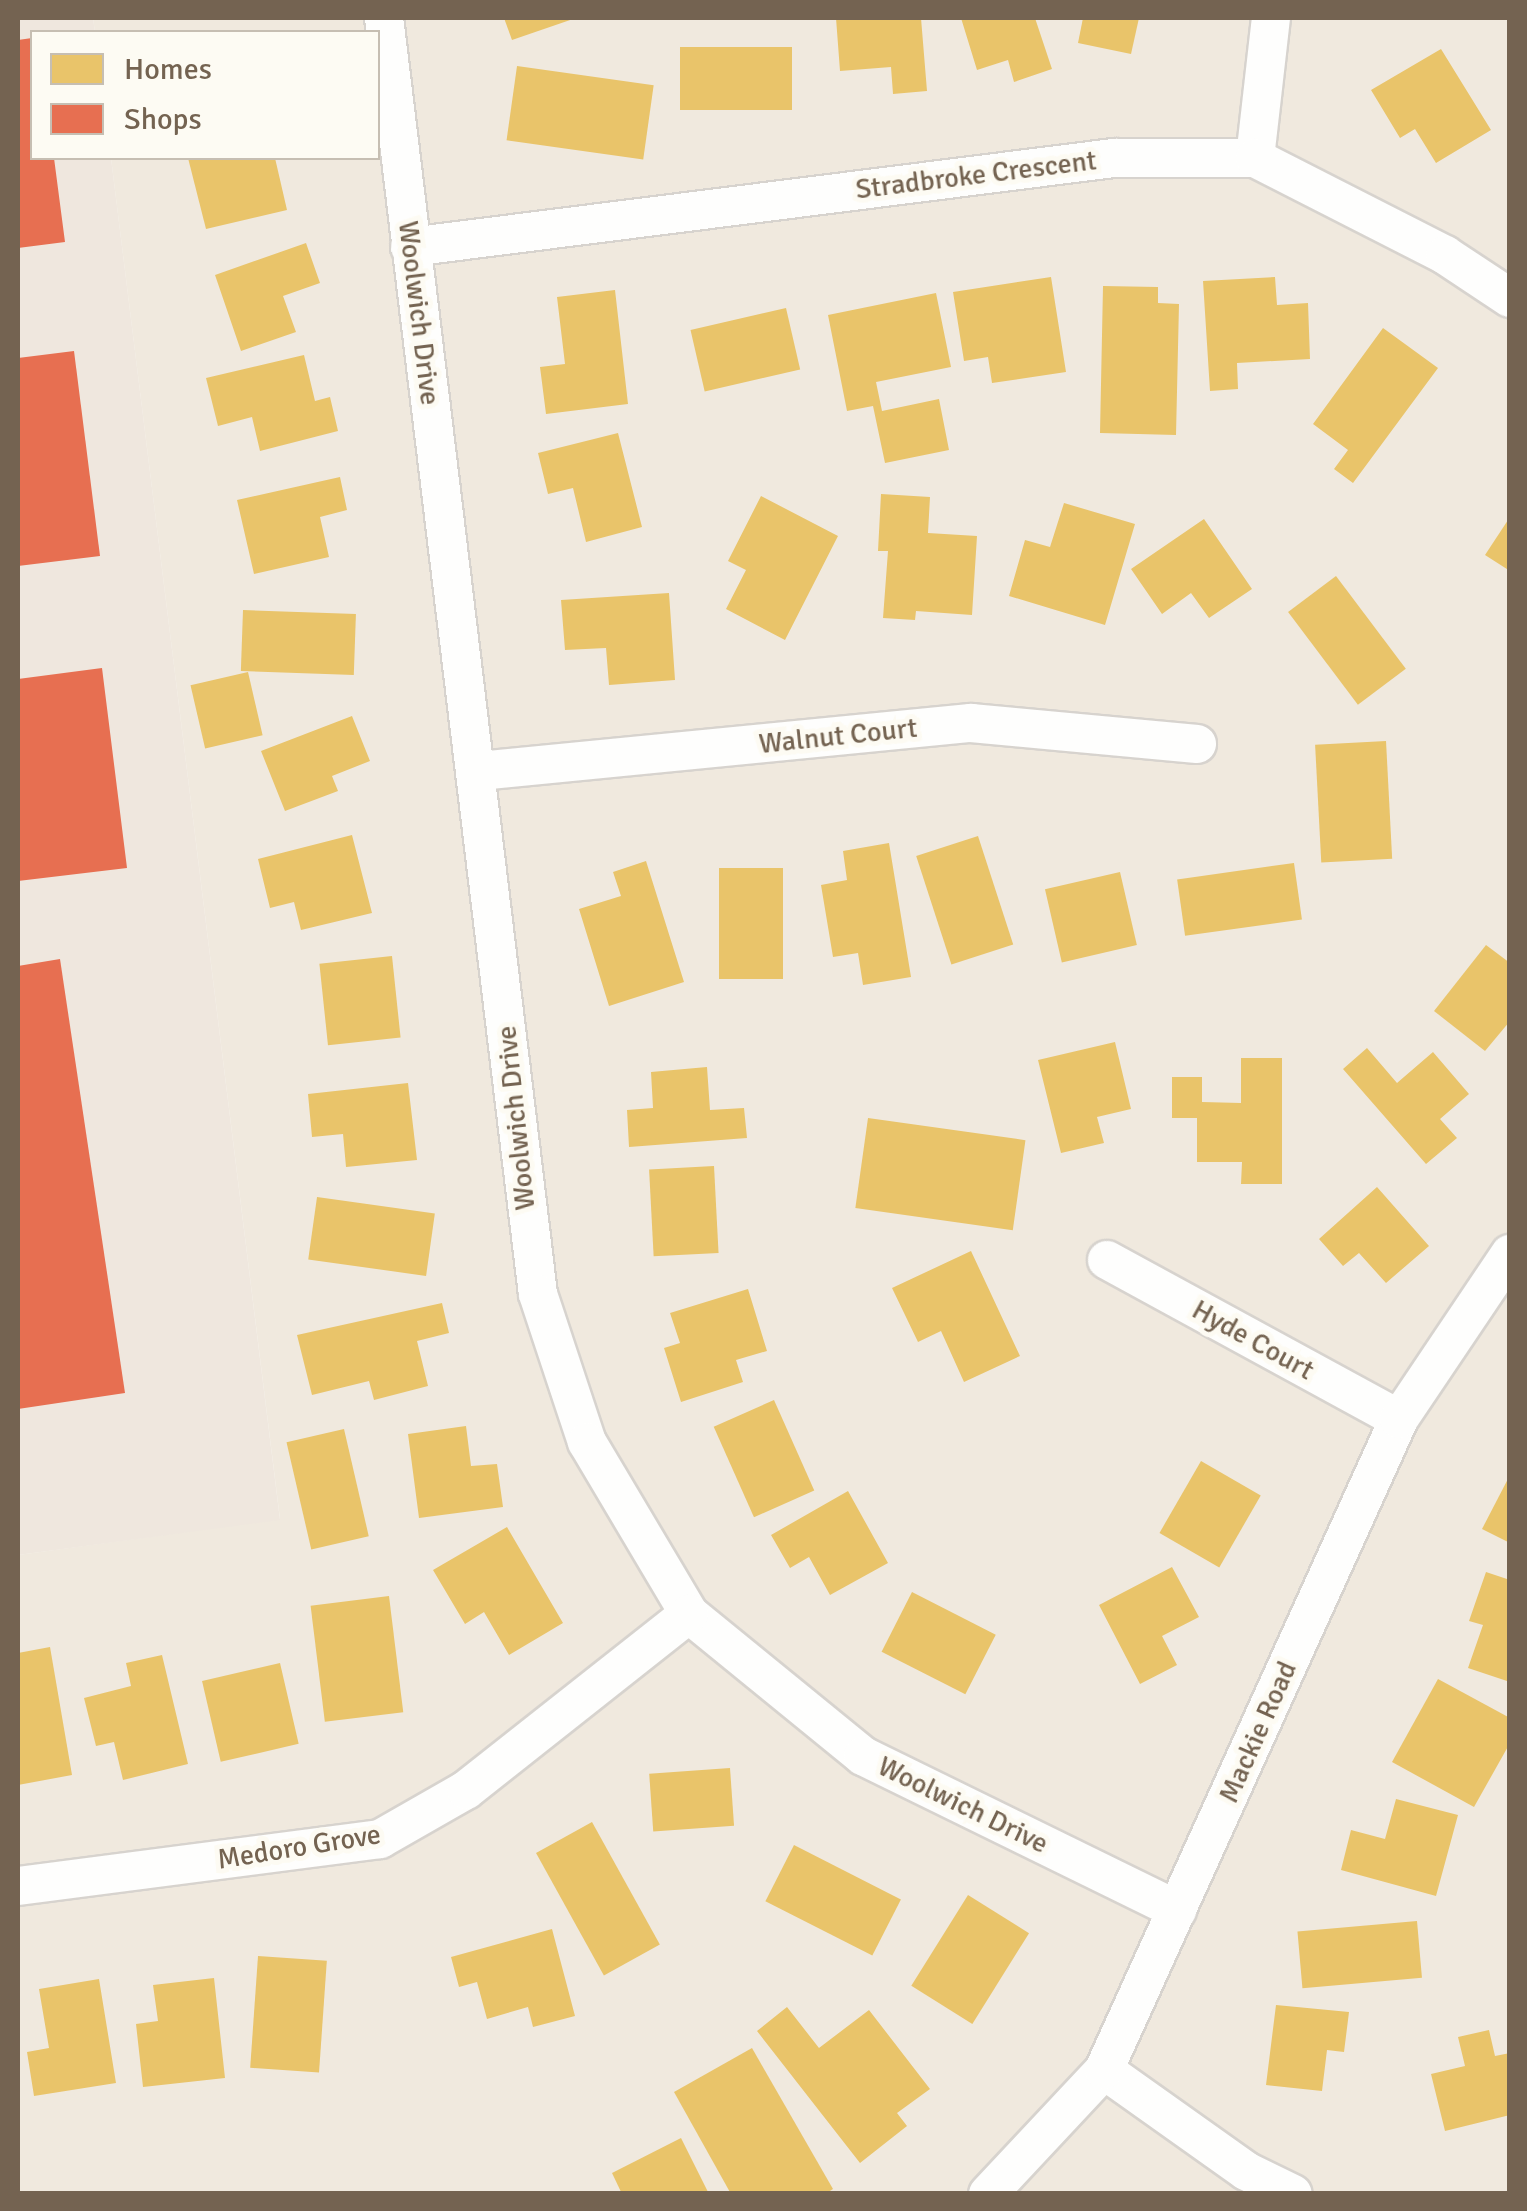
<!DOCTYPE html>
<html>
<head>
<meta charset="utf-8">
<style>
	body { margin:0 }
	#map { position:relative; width:1527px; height:2211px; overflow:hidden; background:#f8f6f0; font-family:Signika,sans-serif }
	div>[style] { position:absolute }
	.residential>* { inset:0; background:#f0e9de }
	.commercial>* { inset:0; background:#efe7de }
	.homes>* { inset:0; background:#e9c46a; transform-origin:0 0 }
	.shops>* { inset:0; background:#e76f51 }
	.roads { filter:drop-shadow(2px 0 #d7d3ce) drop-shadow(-2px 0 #d7d3ce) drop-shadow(0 2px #d7d3ce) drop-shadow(0 -2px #d7d3ce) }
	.minor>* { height:38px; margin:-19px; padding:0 19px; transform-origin:19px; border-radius:19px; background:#fefefd }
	span { translate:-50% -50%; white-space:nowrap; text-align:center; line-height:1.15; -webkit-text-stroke:10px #fdfbf3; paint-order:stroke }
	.street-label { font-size:28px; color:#746351 }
	.frame { position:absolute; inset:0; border:20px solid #746351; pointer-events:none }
	.legend { position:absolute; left:30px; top:30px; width:350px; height:130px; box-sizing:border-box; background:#fdfbf3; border:2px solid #c6beb2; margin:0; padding:12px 18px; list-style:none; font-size:30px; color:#746351 }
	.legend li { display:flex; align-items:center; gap:20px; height:50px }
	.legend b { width:50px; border:2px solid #c6beb2 }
</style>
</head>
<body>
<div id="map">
	<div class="residential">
		<i style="clip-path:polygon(93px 18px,1509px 18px,1509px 2193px,18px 2193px,18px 1555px,280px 1519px,111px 158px,378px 158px,378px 32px,95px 32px)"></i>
	</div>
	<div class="commercial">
		<i style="clip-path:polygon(18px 18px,93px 18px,95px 32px,32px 32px,32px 158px,111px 158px,280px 1520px,18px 1555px)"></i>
	</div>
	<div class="homes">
		<i style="clip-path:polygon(504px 18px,576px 18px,512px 40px)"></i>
		<i style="clip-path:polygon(836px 18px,921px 18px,927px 91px,893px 94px,891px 67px,840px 71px)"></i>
		<i style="clip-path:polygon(961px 18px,1035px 18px,1052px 69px,1014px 82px,1008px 60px,977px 70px)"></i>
		<i style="clip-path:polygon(1083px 18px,1139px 18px,1131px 54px,1078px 43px)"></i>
		<i style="left:680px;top:47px;width:112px;height:63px"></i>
		<i style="clip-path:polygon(1441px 49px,1491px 130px,1436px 163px,1415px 129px,1400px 138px,1371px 90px)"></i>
		<i style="left:517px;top:66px;width:138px;height:75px;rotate:8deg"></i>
		<i style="clip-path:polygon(188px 158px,275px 158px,287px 210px,206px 229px)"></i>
		<i style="clip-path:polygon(306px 243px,320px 283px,283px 296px,296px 332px,241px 351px,215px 275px)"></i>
		<i style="clip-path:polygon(1051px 277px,1066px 372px,992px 383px,988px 357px,964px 361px,953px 292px)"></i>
		<i style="clip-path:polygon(1275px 277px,1277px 305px,1308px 303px,1310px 359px,1237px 363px,1238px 389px,1210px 391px,1203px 281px)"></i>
		<i style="clip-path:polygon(1103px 286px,1158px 287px,1158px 303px,1179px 304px,1176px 435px,1100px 433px)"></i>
		<i style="clip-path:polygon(615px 290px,628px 404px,546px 414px,540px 367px,565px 364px,557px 297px)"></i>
		<i style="clip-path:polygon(936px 293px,951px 367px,876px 382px,882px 411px,939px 399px,949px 450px,885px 463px,873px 406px,847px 411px,828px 315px)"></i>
		<i style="left:786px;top:308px;width:63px;height:98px;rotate:77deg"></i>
		<i style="clip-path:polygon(1383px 328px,1438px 368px,1353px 483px,1334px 469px,1348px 450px,1313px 424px)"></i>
		<i style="clip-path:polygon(304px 355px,315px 401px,330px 397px,338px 431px,260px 451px,252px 417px,218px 426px,206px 378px)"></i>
		<i style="clip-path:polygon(618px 433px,642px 527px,586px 542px,573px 488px,548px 494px,538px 453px)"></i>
		<i style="clip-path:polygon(340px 477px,347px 510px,320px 517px,329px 557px,254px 574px,237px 500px)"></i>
		<i style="clip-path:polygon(881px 494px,930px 497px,928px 533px,977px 536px,972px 615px,916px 611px,915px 620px,883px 618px,888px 551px,878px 551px)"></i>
		<i style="clip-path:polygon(761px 496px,838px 536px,785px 640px,726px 609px,746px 570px,728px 561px)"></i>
		<i style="clip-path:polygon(1064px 503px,1135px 524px,1105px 625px,1009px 596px,1025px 540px,1050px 547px)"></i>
		<i style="clip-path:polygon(1510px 517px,1510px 571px,1485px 555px)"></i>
		<i style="clip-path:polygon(1204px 519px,1252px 589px,1209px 618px,1191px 593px,1162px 614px,1131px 569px)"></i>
		<i style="left:1336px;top:576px;width:116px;height:60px;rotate:53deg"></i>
		<i style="clip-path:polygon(669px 593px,675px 680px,609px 685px,606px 648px,565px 650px,561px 600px)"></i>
		<i style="left:243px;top:610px;width:113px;height:61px;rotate:2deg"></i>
		<i style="left:248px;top:672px;width:65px;height:59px;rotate:77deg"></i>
		<i style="clip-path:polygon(352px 716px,370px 761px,332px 776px,338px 791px,285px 811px,261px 751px)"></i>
		<i style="left:1386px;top:741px;width:118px;height:71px;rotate:87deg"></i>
		<i style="clip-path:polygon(352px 835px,372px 913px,301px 930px,294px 902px,270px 908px,258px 859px)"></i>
		<i style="left:978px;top:836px;width:114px;height:65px;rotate:72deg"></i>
		<i style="clip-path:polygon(889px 843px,911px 977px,863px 985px,858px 953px,833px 957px,821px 885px,847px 880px,843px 851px)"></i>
		<i style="clip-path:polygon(646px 861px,684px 982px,609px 1006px,579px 909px,621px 896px,613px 872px)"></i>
		<i style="left:1294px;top:863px;width:57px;height:118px;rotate:82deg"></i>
		<i style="left:719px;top:868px;width:64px;height:111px"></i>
		<i style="left:1120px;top:872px;width:75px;height:77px;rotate:77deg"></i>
		<i style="clip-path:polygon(1486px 945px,1510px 963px,1510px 1021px,1485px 1051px,1434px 1011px)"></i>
		<i style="left:392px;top:956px;width:82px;height:73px;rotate:84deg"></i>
		<i style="clip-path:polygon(1115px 1042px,1131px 1109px,1097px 1117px,1104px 1143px,1061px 1153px,1038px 1060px)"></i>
		<i style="clip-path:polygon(1367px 1048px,1397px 1083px,1433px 1052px,1469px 1094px,1440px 1119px,1457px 1138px,1426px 1164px,1343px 1069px)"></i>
		<i style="clip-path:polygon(1241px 1058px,1282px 1058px,1282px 1184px,1241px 1184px,1242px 1162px,1197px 1162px,1197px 1118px,1172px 1118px,1172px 1077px,1202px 1077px,1202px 1102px,1241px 1103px)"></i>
		<i style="clip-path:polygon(707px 1067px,710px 1110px,744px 1108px,747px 1138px,629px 1147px,627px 1110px,653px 1108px,651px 1072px)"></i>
		<i style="clip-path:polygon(408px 1083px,417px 1160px,346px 1167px,343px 1134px,312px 1137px,308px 1094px)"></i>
		<i style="left:868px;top:1118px;width:159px;height:91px;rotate:8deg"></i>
		<i style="left:714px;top:1166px;width:87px;height:65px;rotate:87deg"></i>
		<i style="clip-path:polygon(1377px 1187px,1429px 1246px,1386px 1283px,1359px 1253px,1343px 1266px,1319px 1239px)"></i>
		<i style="left:317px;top:1197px;width:119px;height:63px;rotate:8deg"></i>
		<i style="clip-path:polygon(971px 1251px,1020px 1356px,964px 1382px,941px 1331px,918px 1342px,892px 1288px)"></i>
		<i style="clip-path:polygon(748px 1289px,767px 1351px,736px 1360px,743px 1382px,681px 1402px,664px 1348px,680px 1343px,670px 1313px)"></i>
		<i style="clip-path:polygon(442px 1303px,449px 1333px,417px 1341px,428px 1386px,374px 1400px,369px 1381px,312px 1395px,297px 1335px)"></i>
		<i style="left:774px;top:1400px;width:99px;height:66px;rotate:66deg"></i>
		<i style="clip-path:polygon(466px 1426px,471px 1466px,497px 1464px,503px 1507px,419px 1518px,408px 1434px)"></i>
		<i style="left:344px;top:1429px;width:110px;height:59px;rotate:77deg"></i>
		<i style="left:1201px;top:1461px;width:69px;height:83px;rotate:30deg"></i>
		<i style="clip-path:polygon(1510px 1475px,1510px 1543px,1482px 1529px)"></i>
		<i style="clip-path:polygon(848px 1491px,888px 1563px,830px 1595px,809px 1557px,790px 1568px,771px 1535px)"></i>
		<i style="clip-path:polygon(507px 1527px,563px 1623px,509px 1655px,484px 1612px,465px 1624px,433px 1570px)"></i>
		<i style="clip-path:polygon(1172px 1567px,1199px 1617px,1162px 1636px,1177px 1665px,1140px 1684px,1099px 1605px)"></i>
		<i style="clip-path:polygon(1486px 1572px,1510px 1580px,1510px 1682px,1468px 1668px,1483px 1625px,1469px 1621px)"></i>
		<i style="left:912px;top:1592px;width:94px;height:67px;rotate:27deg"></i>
		<i style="left:389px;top:1596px;width:117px;height:79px;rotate:83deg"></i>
		<i style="clip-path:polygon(50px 1647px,72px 1775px,18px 1785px,18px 1653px)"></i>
		<i style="clip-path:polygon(162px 1655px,188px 1764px,123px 1780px,114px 1742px,96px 1746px,84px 1698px,131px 1686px,126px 1663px)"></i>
		<i style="left:280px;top:1663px;width:83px;height:80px;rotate:77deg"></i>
		<i style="clip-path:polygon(1438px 1679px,1510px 1718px,1510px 1743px,1474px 1807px,1392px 1762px)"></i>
		<i style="left:730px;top:1768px;width:58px;height:81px;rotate:86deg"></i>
		<i style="clip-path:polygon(1396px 1799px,1458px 1815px,1436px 1896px,1341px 1870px,1351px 1830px,1385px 1839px)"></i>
		<i style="left:592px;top:1822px;width:140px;height:64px;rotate:61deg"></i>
		<i style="left:794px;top:1845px;width:120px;height:63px;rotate:27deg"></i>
		<i style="left:968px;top:1895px;width:72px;height:107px;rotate:32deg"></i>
		<i style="left:1417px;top:1921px;width:57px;height:120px;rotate:85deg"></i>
		<i style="clip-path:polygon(552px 1929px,575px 2016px,533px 2027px,528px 2007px,487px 2019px,477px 1982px,459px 1987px,451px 1957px)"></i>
		<i style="left:258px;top:1956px;width:69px;height:112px;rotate:4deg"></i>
		<i style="clip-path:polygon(214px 1978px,225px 2078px,143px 2087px,136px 2024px,158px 2021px,153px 1985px)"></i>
		<i style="clip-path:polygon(99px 1979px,116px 2083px,34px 2096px,27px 2052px,49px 2048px,39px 1989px)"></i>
		<i style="clip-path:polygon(1276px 2005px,1349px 2012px,1344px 2052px,1327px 2050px,1322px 2091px,1266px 2085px)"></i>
		<i style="clip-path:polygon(787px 2007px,819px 2048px,869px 2010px,930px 2089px,897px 2113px,907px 2126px,860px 2163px,757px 2031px)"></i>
		<i style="clip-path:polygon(1489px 2030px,1495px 2056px,1510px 2053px,1510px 2115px,1445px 2131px,1431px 2074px,1465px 2066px,1458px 2037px)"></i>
		<i style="clip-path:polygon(752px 2048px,833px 2189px,825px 2194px,731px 2194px,674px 2092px)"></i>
		<i style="clip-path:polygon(681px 2138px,709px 2194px,622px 2194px,612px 2173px)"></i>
	</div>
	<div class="shops">
		<i style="clip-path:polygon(32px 38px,32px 158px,54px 158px,65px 242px,18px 248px,18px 40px)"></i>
		<i style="clip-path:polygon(74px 351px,100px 556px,18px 566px,18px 358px)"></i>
		<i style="clip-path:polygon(102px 668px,127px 868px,18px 881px,18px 679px)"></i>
		<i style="clip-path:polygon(60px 959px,125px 1393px,18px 1409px,18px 966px)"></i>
	</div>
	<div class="roads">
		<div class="minor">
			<i style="left:384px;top:18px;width:1285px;rotate:83.12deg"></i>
			<i style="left:538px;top:1294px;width:156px;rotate:71.7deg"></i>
			<i style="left:587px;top:1442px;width:200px;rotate:59.3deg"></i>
			<i style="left:689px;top:1614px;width:225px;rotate:39.2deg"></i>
			<i style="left:863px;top:1756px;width:350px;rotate:26.1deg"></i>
			<i style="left:1255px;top:158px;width:141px;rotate:-83.5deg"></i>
			<i style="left:410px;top:247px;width:710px;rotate:-7.21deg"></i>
			<i style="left:1114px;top:158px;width:141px"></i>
			<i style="left:1255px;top:158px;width:213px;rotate:27deg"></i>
			<i style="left:1445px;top:255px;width:78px;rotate:33.5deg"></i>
			<i style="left:479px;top:771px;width:494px;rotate:-5.6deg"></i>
			<i style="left:971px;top:723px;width:227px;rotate:5.3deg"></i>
			<i style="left:1107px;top:1260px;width:332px;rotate:28.6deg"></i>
			<i style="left:18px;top:1886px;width:365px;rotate:-7.4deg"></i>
			<i style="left:380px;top:1839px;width:99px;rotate:-29.7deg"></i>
			<i style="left:466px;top:1790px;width:284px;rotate:-38.3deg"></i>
			<i style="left:1104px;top:2070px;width:174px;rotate:35.4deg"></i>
			<i style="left:1246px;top:2171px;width:52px;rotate:26.1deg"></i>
			<i style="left:988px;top:2194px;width:170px;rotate:-46.9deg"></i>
			<i style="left:1104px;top:2070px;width:715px;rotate:-65.62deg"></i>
			<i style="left:1399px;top:1419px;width:199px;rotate:-56.1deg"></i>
		</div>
	</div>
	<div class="street-label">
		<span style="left:976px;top:175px;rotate:-7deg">Stradbroke Crescent</span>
		<span style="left:419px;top:313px;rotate:83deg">Woolwich Drive</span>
		<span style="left:838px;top:736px;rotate:-6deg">Walnut Court</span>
		<span style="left:516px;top:1118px;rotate:-96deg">Woolwich Drive</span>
		<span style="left:1253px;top:1340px;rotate:29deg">Hyde Court</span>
		<span style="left:1258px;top:1732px;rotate:-66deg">Mackie Road</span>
		<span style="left:963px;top:1805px;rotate:26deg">Woolwich Drive</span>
		<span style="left:299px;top:1847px;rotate:-9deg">Medoro Grove</span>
	</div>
	<div class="frame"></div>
	<ul class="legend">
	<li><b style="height:28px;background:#e9c46a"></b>Homes</li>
	<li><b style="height:28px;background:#e76f51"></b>Shops</li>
	</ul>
</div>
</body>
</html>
